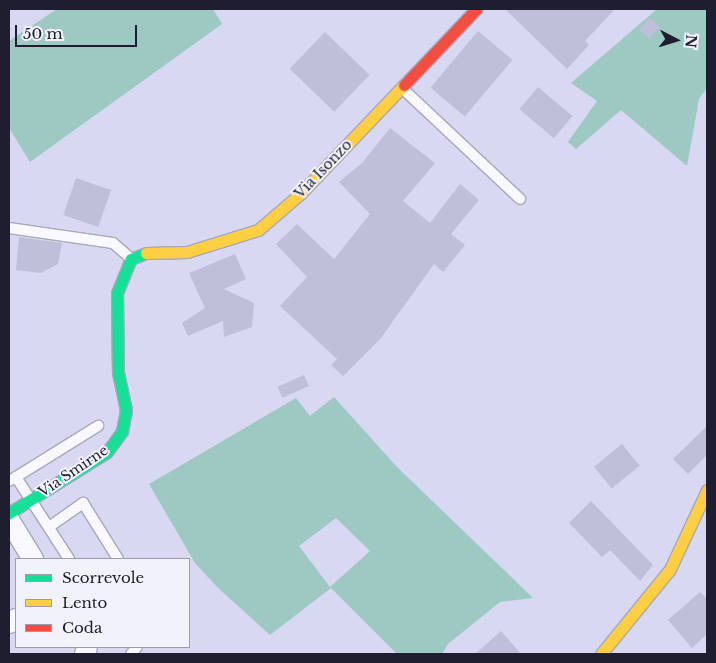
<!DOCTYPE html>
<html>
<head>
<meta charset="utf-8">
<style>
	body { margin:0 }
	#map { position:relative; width:716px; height:663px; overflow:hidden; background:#d8d8f3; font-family:"Libre Baskerville",serif }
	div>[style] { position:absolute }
	.green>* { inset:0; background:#9ec8c2 }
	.building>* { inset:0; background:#c0bfd9; transform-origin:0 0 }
	.roads { filter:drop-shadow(1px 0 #a8a8bd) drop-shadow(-1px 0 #a8a8bd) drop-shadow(0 1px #a8a8bd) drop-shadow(0 -1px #a8a8bd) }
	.lane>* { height:10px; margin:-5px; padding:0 5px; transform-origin:5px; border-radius:5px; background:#f9f9fd }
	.street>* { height:20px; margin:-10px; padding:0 10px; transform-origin:10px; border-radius:10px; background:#f9f9fd }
	.fast>* { height:11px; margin:-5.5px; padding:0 5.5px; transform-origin:5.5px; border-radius:5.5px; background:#16e098 }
	.slow>* { height:11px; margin:-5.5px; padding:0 5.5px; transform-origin:5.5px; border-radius:5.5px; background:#ffcf43 }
	.jam>* { height:11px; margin:-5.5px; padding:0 5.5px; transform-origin:5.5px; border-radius:5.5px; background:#f24e42 }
	span { translate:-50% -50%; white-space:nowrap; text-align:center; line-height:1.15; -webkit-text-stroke:4px #f2f2fc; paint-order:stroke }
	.street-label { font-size:14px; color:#1e1e30 }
	.frame { position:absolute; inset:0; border:10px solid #1e1e30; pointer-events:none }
	.legend { position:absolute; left:15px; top:558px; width:175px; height:90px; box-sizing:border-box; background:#f2f2fc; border:1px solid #9d9daa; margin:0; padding:6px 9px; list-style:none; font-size:15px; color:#1e1e30 }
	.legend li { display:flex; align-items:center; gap:10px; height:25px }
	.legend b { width:25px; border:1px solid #9d9daa }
	.north { position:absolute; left:651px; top:15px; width:50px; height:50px; -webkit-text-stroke:4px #f2f2fc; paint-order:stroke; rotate:95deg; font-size:14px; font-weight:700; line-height:20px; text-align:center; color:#1e1e30 }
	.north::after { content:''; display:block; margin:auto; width:18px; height:22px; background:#1e1e30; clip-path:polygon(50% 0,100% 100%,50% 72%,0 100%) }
	.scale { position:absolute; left:15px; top:25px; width:122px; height:22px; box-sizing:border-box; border:2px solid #1e1e30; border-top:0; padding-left:6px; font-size:15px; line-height:18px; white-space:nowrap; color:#1e1e30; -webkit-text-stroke:4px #f2f2fc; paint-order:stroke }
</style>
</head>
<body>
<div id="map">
	<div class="green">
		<i style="clip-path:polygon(57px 9px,213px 9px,222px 24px,30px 162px,9px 128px,9px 41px)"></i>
		<i style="clip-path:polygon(657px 9px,707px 9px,707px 88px,699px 99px,687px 166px,621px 110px,576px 149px,568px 142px,597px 101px,571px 83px)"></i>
		<i style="clip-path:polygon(evenodd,334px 397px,397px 467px,533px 598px,500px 602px,448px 644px,442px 654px,397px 654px,331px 588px,270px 635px,218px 588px,195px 563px,149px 484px,296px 398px,310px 416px,334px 397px,336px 518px,370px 551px,330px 587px,299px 546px,336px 518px)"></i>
	</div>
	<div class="building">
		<i style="clip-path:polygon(505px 9px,615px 9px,585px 41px,589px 45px,567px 69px)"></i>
		<i style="left:650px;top:18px;width:13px;height:16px;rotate:42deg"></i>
		<i style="left:478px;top:31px;width:45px;height:74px;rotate:40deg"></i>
		<i style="left:325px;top:32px;width:62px;height:51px;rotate:44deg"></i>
		<i style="left:538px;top:87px;width:45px;height:29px;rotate:40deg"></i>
		<i style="clip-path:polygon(390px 128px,435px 163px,403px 201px,430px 223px,460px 184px,479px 200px,451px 234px,465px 245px,443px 272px,434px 264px,381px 338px,343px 376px,331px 365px,337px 359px,280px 306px,307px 277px,276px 244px,297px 224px,334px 259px,370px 214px,339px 182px,362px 163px)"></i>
		<i style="left:76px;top:178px;width:37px;height:39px;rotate:19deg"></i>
		<i style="clip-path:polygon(19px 237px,62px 243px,58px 264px,41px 273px,16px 270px)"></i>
		<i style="clip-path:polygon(235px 254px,246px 279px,224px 289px,254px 303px,252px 327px,224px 337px,223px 321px,188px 336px,182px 323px,205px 308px,189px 273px)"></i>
		<i style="left:304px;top:375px;width:12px;height:29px;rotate:66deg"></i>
		<i style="clip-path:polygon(707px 426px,707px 455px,688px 474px,673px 459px)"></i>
		<i style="left:622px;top:444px;width:28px;height:36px;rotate:51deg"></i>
		<i style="clip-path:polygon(591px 501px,653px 565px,640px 581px,610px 550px,602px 557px,569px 523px)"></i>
		<i style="clip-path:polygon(700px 592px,707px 599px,707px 634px,692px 648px,668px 620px)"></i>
		<i style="clip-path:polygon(501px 631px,521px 654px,475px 654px)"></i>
	</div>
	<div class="roads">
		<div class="lane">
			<i style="left:402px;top:88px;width:162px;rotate:43.2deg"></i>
			<i style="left:9px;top:228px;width:105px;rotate:8.2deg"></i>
			<i style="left:113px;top:243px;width:23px;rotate:41deg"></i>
			<i style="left:16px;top:477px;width:97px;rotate:-31.9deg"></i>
			<i style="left:9px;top:481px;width:8px;rotate:-30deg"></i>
			<i style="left:16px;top:477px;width:98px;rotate:57.1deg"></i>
			<i style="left:49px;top:527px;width:42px;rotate:-35.2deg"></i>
			<i style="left:83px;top:503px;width:66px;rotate:58deg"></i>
			<i style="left:131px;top:654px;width:9px;rotate:-49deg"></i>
		</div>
		<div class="street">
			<i style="left:9px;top:520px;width:46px;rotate:58.4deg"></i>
			<i style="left:9px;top:623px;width:8px;rotate:-30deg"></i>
			<i style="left:85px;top:654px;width:7px;rotate:-74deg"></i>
		</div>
		<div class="fast">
			<i style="left:9px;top:513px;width:115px;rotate:-31.9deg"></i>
			<i style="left:107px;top:452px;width:26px;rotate:-54deg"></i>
			<i style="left:122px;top:431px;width:21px;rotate:-79deg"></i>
			<i style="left:126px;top:410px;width:38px;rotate:-102deg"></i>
			<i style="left:118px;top:373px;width:80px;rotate:-90.7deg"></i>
			<i style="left:117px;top:293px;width:37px;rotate:-68deg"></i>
			<i style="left:131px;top:259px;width:16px;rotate:-22deg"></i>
		</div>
		<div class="slow">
			<i style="left:146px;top:253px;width:41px;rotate:-1.4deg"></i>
			<i style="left:187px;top:252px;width:74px;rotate:-17.2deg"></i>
			<i style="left:258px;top:230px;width:57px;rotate:-40.7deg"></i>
			<i style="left:301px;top:193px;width:149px;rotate:-46.4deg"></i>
			<i style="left:601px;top:654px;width:109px;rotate:-50.9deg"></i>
			<i style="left:670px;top:569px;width:87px;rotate:-64.9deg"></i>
		</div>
		<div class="jam">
			<i style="left:404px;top:85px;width:105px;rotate:-46.5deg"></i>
		</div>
	</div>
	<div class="street-label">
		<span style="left:323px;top:169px;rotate:-46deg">Via Isonzo</span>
		<span style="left:73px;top:471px;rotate:-34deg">Via Smirne</span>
	</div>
	<div class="frame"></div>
	<ul class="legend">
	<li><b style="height:6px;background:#16e098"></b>Scorrevole</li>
	<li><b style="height:6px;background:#ffcf43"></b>Lento</li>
	<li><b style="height:6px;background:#f24e42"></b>Coda</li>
	</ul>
	<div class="north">N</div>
	<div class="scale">50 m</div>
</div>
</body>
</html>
